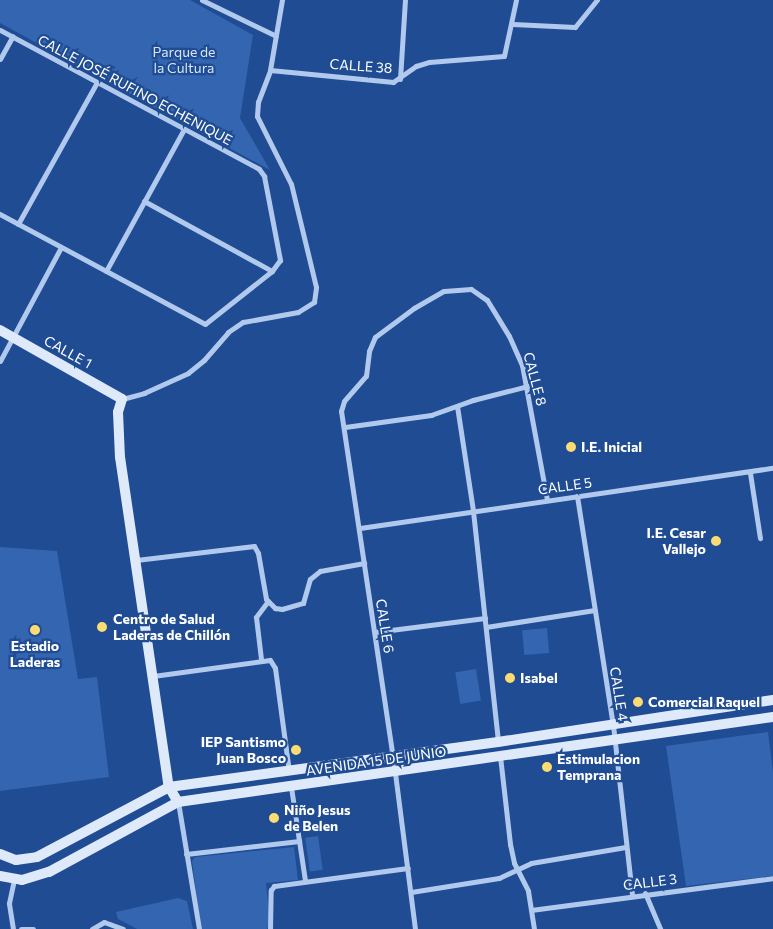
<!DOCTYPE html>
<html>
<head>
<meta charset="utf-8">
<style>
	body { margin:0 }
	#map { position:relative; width:773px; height:929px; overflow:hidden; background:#1f4c93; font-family:Commissioner,sans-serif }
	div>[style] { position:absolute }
	.green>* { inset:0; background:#3365b0; transform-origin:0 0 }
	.street>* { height:5px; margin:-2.5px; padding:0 2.5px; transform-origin:2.5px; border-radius:2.5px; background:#b2c9ee }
	.secondary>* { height:10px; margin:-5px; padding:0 5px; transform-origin:5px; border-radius:5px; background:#dee9fa }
	.dots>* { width:14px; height:14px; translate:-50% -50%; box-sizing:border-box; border:2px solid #1f4c93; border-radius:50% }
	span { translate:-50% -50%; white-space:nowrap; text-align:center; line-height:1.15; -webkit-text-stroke:4.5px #1f4c93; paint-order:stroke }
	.park-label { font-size:14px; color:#d7e5fa }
	.street-label { font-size:14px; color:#fff }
	.poi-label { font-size:14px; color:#fff; font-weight:700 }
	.left { translate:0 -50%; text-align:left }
	.right { translate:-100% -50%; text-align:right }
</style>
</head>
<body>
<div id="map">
	<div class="green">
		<i style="clip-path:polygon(0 0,190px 0,253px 35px,240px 118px,270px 170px,0 23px)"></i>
		<i style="clip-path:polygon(0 547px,57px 551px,78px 679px,97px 677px,109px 777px,0 791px)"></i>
		<i style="left:547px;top:628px;width:25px;height:25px;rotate:85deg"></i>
		<i style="left:476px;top:669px;width:32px;height:21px;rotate:81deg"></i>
		<i style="clip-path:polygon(768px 732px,773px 772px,773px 876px,686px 886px,666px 746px)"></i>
		<i style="left:318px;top:836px;width:34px;height:13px;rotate:82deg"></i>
		<i style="clip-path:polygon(294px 847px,298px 880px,266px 883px,270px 922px,267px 929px,201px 929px,192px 861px,195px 857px)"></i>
		<i style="clip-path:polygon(178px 898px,187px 901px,193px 929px,137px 929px,118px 919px,116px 912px)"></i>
	</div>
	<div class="street">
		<i style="left:202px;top:0;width:82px;rotate:25.9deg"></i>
		<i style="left:513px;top:24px;width:62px;rotate:2.8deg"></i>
		<i style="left:575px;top:27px;width:35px;rotate:-51deg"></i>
		<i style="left:0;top:30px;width:294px;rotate:28.2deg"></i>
		<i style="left:259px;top:169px;width:9px;rotate:54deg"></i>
		<i style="left:264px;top:176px;width:86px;rotate:79.2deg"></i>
		<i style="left:280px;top:260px;width:14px;rotate:126deg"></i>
		<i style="left:272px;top:271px;width:85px;rotate:141.7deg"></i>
		<i style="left:205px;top:324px;width:233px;rotate:-151.8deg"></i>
		<i style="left:0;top:59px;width:26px;rotate:-61deg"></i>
		<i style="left:270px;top:70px;width:124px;rotate:5.6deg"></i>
		<i style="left:393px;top:82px;width:28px;rotate:-35deg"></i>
		<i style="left:416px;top:66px;width:14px;rotate:-17deg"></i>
		<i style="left:429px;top:62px;width:75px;rotate:-4.6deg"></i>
		<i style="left:504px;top:56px;width:57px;rotate:-77.9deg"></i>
		<i style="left:400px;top:79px;width:79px;rotate:-86.4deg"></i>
		<i style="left:144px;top:201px;width:146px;rotate:28.7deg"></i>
		<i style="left:18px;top:224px;width:162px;rotate:-60.9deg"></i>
		<i style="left:106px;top:271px;width:162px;rotate:-61.2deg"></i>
		<i style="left:0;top:361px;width:129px;rotate:-61.8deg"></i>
		<i style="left:122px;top:399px;width:23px;rotate:-15deg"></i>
		<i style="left:144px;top:393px;width:48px;rotate:-24.4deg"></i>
		<i style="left:188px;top:373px;width:21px;rotate:-39deg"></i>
		<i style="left:204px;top:360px;width:37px;rotate:-49deg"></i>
		<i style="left:228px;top:332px;width:18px;rotate:-34deg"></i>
		<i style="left:243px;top:322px;width:56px;rotate:-10.3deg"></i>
		<i style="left:298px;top:312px;width:19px;rotate:-32deg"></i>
		<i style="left:314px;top:302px;width:15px;rotate:-82deg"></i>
		<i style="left:316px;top:287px;width:106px;rotate:-103.6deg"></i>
		<i style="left:291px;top:184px;width:76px;rotate:-116.6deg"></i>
		<i style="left:257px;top:116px;width:14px;rotate:-86deg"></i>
		<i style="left:258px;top:102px;width:34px;rotate:-69deg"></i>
		<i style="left:270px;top:70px;width:71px;rotate:-80.3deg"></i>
		<i style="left:457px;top:406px;width:106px;rotate:81.3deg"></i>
		<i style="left:473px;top:511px;width:232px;rotate:83.8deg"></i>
		<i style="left:345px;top:427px;width:87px;rotate:-7.9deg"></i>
		<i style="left:431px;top:415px;width:45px;rotate:-19.7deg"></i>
		<i style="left:473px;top:400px;width:57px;rotate:-14.3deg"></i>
		<i style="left:750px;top:473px;width:66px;rotate:81.3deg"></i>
		<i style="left:577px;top:496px;width:232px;rotate:81.1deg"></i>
		<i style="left:613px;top:725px;width:171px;rotate:83.6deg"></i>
		<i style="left:360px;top:528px;width:417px;rotate:-8.3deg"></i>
		<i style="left:136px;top:560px;width:119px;rotate:-6.8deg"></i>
		<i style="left:254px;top:546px;width:8px;rotate:60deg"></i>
		<i style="left:258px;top:553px;width:47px;rotate:80.1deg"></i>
		<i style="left:266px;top:599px;width:13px;rotate:45deg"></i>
		<i style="left:275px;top:608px;width:7px;rotate:8deg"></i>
		<i style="left:282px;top:609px;width:22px;rotate:-16deg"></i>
		<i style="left:303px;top:603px;width:25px;rotate:-74deg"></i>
		<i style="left:310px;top:579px;width:13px;rotate:-39deg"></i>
		<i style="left:320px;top:571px;width:45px;rotate:-10.3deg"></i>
		<i style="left:486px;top:627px;width:110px;rotate:-8.9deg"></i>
		<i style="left:375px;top:632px;width:111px;rotate:-7.3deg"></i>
		<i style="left:261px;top:659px;width:42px;rotate:-96.8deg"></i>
		<i style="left:256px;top:617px;width:20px;rotate:-53deg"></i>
		<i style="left:153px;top:676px;width:118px;rotate:-7.8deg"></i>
		<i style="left:270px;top:660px;width:9px;rotate:58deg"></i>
		<i style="left:275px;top:668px;width:104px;rotate:82.3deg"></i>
		<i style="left:500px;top:756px;width:89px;rotate:83.5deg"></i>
		<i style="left:510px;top:844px;width:19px;rotate:78deg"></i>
		<i style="left:514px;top:863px;width:31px;rotate:63deg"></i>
		<i style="left:528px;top:891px;width:38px;rotate:81deg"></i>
		<i style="left:291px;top:787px;width:95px;rotate:81.5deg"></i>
		<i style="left:178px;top:802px;width:129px;rotate:80.6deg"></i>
		<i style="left:186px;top:854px;width:114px;rotate:-6.6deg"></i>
		<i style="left:411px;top:892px;width:89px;rotate:-9deg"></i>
		<i style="left:499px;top:878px;width:35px;rotate:-25deg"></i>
		<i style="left:531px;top:863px;width:96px;rotate:-9.6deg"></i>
		<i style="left:645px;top:893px;width:39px;rotate:67deg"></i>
		<i style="left:531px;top:910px;width:244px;rotate:-7.5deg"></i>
		<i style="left:13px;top:929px;width:26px;rotate:-99deg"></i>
		<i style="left:9px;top:903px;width:24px;rotate:-78deg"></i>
		<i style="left:21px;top:929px;width:12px"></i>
		<i style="left:92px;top:929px;width:14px;rotate:-30deg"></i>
		<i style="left:104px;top:922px;width:20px;rotate:20deg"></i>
		<i style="left:270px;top:929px;width:39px;rotate:-89deg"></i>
		<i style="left:271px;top:890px;width:5px;rotate:-53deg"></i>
		<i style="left:274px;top:886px;width:135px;rotate:-7.7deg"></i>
		<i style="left:415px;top:929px;width:158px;rotate:-97.3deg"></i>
		<i style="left:395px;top:772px;width:365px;rotate:-98.5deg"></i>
		<i style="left:341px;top:411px;width:10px;rotate:-73deg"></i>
		<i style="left:344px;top:401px;width:33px;rotate:-49deg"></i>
		<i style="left:366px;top:376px;width:25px;rotate:-83deg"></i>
		<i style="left:369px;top:351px;width:15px;rotate:-67deg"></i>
		<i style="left:375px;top:337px;width:49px;rotate:-36.6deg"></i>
		<i style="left:414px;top:308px;width:34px;rotate:-30deg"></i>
		<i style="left:444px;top:291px;width:27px;rotate:-4deg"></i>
		<i style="left:471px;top:289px;width:19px;rotate:35deg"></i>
		<i style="left:487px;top:300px;width:42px;rotate:58.6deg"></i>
		<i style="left:509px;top:336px;width:32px;rotate:66deg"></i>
		<i style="left:522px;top:365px;width:137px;rotate:79.5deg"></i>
	</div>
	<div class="secondary">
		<i style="left:0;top:330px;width:140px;rotate:29.5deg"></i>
		<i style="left:122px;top:399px;width:14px;rotate:107deg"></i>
		<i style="left:118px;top:412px;width:45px;rotate:87.5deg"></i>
		<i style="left:120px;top:457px;width:334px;rotate:81.6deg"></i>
		<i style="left:169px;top:787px;width:17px;rotate:59deg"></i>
		<i style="left:0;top:854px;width:17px;rotate:21deg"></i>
		<i style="left:16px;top:860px;width:21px;rotate:-8deg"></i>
		<i style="left:37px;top:857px;width:149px;rotate:-27.9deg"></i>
		<i style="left:169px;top:787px;width:332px;rotate:-7.8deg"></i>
		<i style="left:498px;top:742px;width:278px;rotate:-8.7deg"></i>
		<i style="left:0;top:876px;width:22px;rotate:10deg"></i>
		<i style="left:22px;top:880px;width:28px;rotate:-17deg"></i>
		<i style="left:49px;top:872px;width:147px;rotate:-28.5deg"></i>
		<i style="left:178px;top:802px;width:601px;rotate:-8.13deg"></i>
	</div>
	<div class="dots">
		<i style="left:571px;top:447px;background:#fbdb72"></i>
		<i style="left:716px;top:541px;background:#fbdb72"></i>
		<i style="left:102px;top:627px;background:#fbdb72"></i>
		<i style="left:35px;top:630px;background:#fbdb72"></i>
		<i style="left:510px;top:678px;background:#fbdb72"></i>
		<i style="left:638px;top:702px;background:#fbdb72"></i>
		<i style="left:296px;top:750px;background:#fbdb72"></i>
		<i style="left:547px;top:767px;background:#fbdb72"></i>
		<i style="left:274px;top:818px;background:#fbdb72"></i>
	</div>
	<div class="park-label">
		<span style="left:184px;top:60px">Parque de<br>la Cultura</span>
	</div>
	<div class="street-label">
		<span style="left:361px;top:66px;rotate:4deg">CALLE 38</span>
		<span style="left:135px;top:90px;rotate:28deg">CALLE JOSÉ RUFINO ECHENIQUE</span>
		<span style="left:68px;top:352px;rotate:29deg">CALLE 1</span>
		<span style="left:535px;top:379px;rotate:75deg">CALLE 8</span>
		<span style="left:565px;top:486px;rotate:-8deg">CALLE 5</span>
		<span style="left:385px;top:626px;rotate:81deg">CALLE 6</span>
		<span style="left:619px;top:694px;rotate:81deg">CALLE 4</span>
		<span style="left:376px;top:761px;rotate:-8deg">AVENIDA 15 DE JUNIO</span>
		<span style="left:650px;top:882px;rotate:-7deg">CALLE 3</span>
	</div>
	<div class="poi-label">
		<span class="left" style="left:581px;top:447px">I.E. Inicial</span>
		<span class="right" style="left:706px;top:541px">I.E. Cesar<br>Vallejo</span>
		<span class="left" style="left:113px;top:627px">Centro de Salud<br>Laderas de Chillón</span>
		<span style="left:35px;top:654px">Estadio<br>Laderas</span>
		<span class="left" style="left:520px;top:678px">Isabel</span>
		<span class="left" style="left:648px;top:702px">Comercial Raquel</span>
		<span class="right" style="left:286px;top:750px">IEP Santismo<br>Juan Bosco</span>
		<span class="left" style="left:557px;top:767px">Estimulacion<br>Temprana</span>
		<span class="left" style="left:284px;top:818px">Niño Jesus<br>de Belen</span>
	</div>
</div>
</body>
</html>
